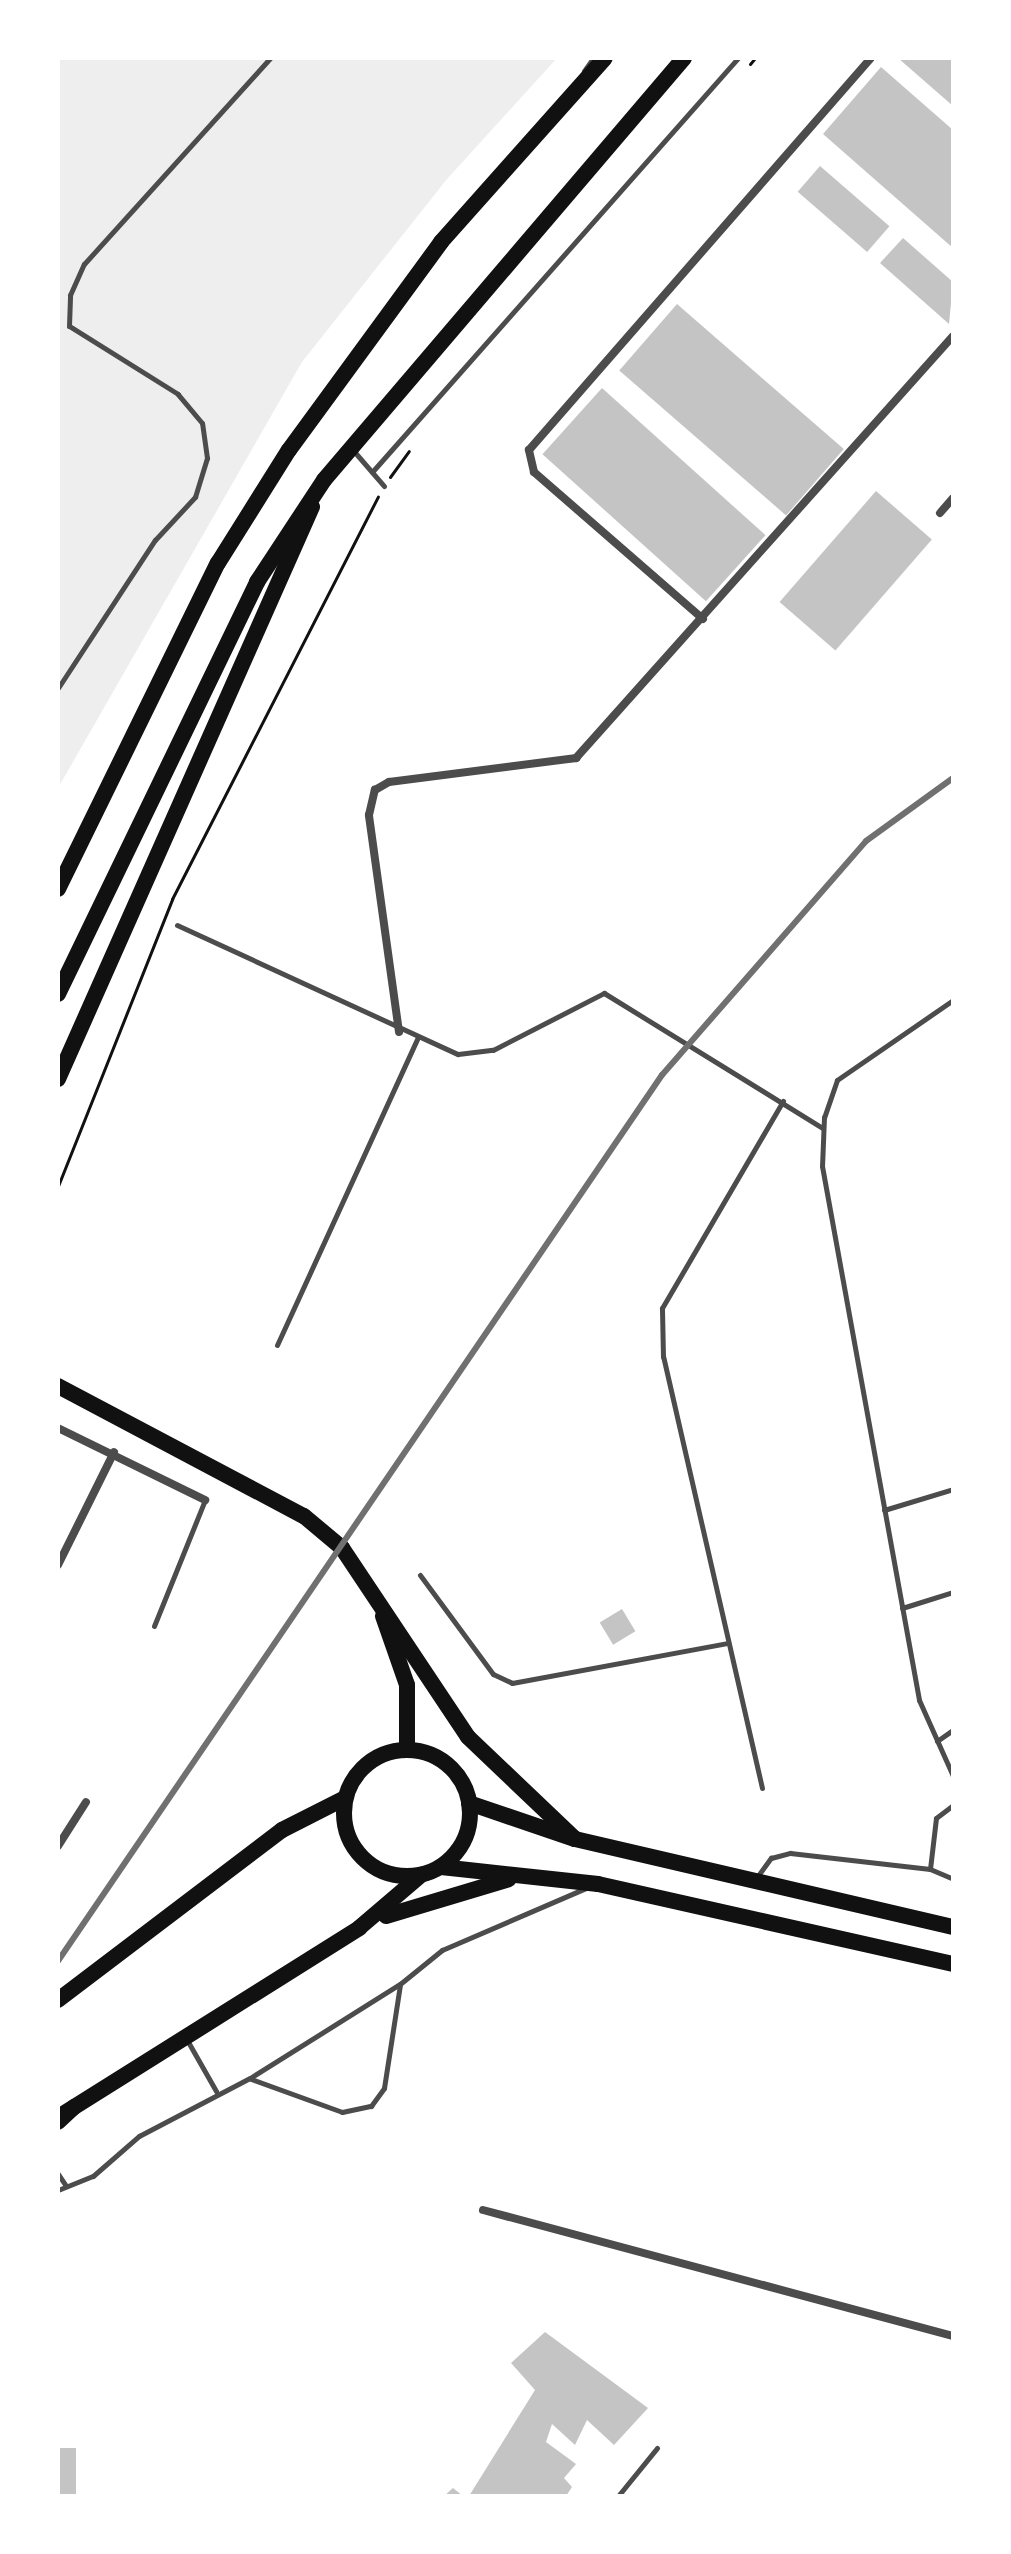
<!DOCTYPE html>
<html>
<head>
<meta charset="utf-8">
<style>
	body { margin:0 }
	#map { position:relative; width:1011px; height:2554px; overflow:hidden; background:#fff; font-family:"Noto Sans",sans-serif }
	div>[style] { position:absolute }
	.green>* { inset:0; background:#eee }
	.building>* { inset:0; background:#c4c4c4; transform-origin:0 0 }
	.path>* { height:3px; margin:-1.5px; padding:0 1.5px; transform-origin:1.5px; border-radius:1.5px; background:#111 }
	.service>* { height:5px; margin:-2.5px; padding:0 2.5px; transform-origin:2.5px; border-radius:2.5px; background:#4c4c4c }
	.minor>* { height:8px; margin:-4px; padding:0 4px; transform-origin:4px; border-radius:4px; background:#4c4c4c }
	.primary>* { height:16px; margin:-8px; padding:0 8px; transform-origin:8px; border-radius:8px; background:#111 }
	.primary>.ring { margin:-8px; padding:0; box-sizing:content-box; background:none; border:16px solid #111; border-radius:50% }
	.trunk>* { height:16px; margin:-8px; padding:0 8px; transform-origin:8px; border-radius:8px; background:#111 }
	.rail>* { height:6px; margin:-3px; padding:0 3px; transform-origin:3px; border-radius:3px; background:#707070 }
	span { translate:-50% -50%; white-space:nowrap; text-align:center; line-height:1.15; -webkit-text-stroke:6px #fff; paint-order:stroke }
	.frame { position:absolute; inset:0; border:60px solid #fff; pointer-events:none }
</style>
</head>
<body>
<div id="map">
	<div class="green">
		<i style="clip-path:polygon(58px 58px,557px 58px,447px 179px,302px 362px,58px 788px)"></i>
	</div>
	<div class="building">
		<i style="clip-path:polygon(898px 58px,953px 58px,953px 106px)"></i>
		<i style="clip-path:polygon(881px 67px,953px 130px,953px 248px,823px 134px)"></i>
		<i style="left:820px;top:166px;width:92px;height:34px;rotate:41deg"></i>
		<i style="clip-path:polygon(903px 238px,953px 282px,949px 324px,880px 263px)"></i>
		<i style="left:677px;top:304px;width:221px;height:88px;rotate:41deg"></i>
		<i style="left:602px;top:388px;width:220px;height:89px;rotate:42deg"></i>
		<i style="left:876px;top:491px;width:74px;height:147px;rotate:41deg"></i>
		<i style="left:622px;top:1609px;width:26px;height:26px;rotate:59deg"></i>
		<i style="clip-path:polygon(545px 2332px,648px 2408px,614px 2445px,587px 2420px,575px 2445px,552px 2424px,546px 2442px,576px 2464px,564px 2478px,572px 2487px,566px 2496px,469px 2496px,535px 2390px,511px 2363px)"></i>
		<i style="left:58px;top:2448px;width:18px;height:48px"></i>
		<i style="clip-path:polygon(453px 2488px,463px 2496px,444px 2496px)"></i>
	</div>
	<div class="path">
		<i style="left:750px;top:64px;width:8px;rotate:-50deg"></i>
		<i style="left:390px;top:477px;width:32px;rotate:-54deg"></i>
		<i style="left:58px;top:1186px;width:309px;rotate:-68.3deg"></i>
		<i style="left:172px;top:899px;width:452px;rotate:-62.9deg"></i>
	</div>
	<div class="service">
		<i style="left:584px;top:71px;width:16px;rotate:-55deg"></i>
		<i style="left:352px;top:449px;width:49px;rotate:49.1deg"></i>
		<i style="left:372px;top:472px;width:553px;rotate:-48.52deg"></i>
		<i style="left:58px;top:688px;width:177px;rotate:-56.8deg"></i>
		<i style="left:155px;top:540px;width:59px;rotate:-47.1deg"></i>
		<i style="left:195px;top:497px;width:41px;rotate:-72.9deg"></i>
		<i style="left:207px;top:458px;width:35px;rotate:-98deg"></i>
		<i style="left:202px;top:423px;width:38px;rotate:-130deg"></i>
		<i style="left:178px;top:394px;width:128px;rotate:-148deg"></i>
		<i style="left:69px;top:326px;width:31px;rotate:-88deg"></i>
		<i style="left:70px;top:295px;width:34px;rotate:-66deg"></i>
		<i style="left:84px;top:264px;width:278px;rotate:-47.9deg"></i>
		<i style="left:177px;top:925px;width:309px;rotate:24.7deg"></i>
		<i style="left:458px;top:1054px;width:35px;rotate:-7deg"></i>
		<i style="left:493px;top:1050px;width:125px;rotate:-27.2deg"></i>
		<i style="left:604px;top:993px;width:257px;rotate:31.7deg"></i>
		<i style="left:953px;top:1000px;width:141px;rotate:145.4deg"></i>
		<i style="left:837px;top:1080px;width:39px;rotate:109deg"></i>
		<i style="left:824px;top:1117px;width:49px;rotate:92.3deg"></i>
		<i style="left:822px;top:1166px;width:543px;rotate:79.7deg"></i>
		<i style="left:919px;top:1700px;width:83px;rotate:65.9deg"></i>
		<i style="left:277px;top:1345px;width:337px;rotate:-65.4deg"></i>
		<i style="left:884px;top:1510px;width:72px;rotate:-16.9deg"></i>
		<i style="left:420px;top:1575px;width:123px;rotate:53.6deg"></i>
		<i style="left:493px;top:1674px;width:21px;rotate:25deg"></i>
		<i style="left:512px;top:1683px;width:220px;rotate:-10.5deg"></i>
		<i style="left:902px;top:1608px;width:53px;rotate:-17.4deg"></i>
		<i style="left:154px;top:1626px;width:136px;rotate:-68deg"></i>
		<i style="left:937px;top:1741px;width:19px;rotate:-35deg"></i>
		<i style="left:762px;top:1788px;width:442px;rotate:-102.9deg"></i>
		<i style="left:663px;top:1357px;width:49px;rotate:-91.2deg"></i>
		<i style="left:662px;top:1308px;width:240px;rotate:-59.7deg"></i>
		<i style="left:930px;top:1869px;width:51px;rotate:-83.3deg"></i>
		<i style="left:936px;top:1818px;width:21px;rotate:-37deg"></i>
		<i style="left:757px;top:1877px;width:24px;rotate:-54deg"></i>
		<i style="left:771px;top:1858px;width:20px;rotate:-15deg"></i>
		<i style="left:790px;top:1853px;width:141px;rotate:6.5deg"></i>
		<i style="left:930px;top:1869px;width:25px;rotate:23deg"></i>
		<i style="left:187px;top:2040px;width:59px;rotate:60.4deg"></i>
		<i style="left:251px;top:2079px;width:97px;rotate:19.9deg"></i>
		<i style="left:342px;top:2112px;width:30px;rotate:-12deg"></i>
		<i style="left:371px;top:2106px;width:22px;rotate:-54deg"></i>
		<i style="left:384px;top:2088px;width:104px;rotate:-81.2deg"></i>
		<i style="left:58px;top:2174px;width:14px;rotate:56deg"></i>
		<i style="left:58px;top:2190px;width:38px;rotate:-22deg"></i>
		<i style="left:93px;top:2176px;width:61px;rotate:-41deg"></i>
		<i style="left:139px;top:2136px;width:125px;rotate:-27.6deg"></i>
		<i style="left:250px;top:2078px;width:177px;rotate:-32.1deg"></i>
		<i style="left:400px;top:1984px;width:54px;rotate:-39deg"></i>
		<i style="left:442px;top:1950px;width:157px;rotate:-23.3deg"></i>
		<i style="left:618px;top:2496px;width:62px;rotate:-50.9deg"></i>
	</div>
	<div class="minor">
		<i style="left:940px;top:513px;width:20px;rotate:-49deg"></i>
		<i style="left:703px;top:619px;width:224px;rotate:-139deg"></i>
		<i style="left:534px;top:472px;width:23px;rotate:-103deg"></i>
		<i style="left:529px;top:450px;width:520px;rotate:-48.9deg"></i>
		<i style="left:399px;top:1032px;width:219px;rotate:-97.9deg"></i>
		<i style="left:369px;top:815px;width:26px;rotate:-77deg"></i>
		<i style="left:375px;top:790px;width:16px;rotate:-30deg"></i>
		<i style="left:389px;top:782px;width:189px;rotate:-7.3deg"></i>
		<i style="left:576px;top:758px;width:566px;rotate:-48.22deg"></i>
		<i style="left:58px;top:1428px;width:164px;rotate:26.1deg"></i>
		<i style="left:58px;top:1565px;width:126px;rotate:-63.6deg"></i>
		<i style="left:58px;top:1846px;width:52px;rotate:-57.5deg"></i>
		<i style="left:483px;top:2210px;width:487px;rotate:15deg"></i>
	</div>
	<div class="primary">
		<i style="left:58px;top:1079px;width:626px;rotate:-66.06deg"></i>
		<i style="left:58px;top:1386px;width:278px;rotate:27.9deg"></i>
		<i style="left:304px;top:1516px;width:50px;rotate:40.1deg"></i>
		<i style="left:342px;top:1548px;width:227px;rotate:56.3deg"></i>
		<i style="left:468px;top:1737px;width:148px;rotate:43.6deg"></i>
		<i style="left:383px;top:1616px;width:73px;rotate:70.8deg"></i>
		<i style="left:407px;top:1685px;width:65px;rotate:90deg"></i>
		<i class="ring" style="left:344px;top:1750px;width:110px;height:110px"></i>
		<i style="left:469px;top:1803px;width:112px;rotate:18.8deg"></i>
		<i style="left:575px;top:1839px;width:388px;rotate:13.1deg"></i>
		<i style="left:441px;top:1867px;width:158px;rotate:6.2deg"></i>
		<i style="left:598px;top:1884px;width:364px;rotate:12.7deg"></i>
		<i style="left:386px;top:1916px;width:128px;rotate:-16.7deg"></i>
		<i style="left:58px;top:2000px;width:281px;rotate:-37.2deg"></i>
		<i style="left:282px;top:1830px;width:71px;rotate:-26.9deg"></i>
		<i style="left:63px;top:2114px;width:350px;rotate:-32.1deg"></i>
		<i style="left:359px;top:1928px;width:82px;rotate:-40.5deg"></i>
	</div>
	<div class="trunk">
		<i style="left:58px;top:889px;width:363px;rotate:-63.9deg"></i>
		<i style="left:218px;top:563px;width:133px;rotate:-57.9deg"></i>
		<i style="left:289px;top:450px;width:258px;rotate:-53.8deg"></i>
		<i style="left:441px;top:242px;width:246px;rotate:-48.3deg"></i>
		<i style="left:58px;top:994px;width:458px;rotate:-64.2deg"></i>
		<i style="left:257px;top:582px;width:122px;rotate:-56.7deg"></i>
		<i style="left:324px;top:480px;width:555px;rotate:-49.53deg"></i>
		<i style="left:58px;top:2122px;width:22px;rotate:-43deg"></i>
	</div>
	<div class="rail">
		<i style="left:58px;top:1961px;width:1072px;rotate:-55.72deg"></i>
		<i style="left:662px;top:1075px;width:310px;rotate:-48.9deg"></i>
		<i style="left:866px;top:841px;width:107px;rotate:-35.9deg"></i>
	</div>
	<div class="frame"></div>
</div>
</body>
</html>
